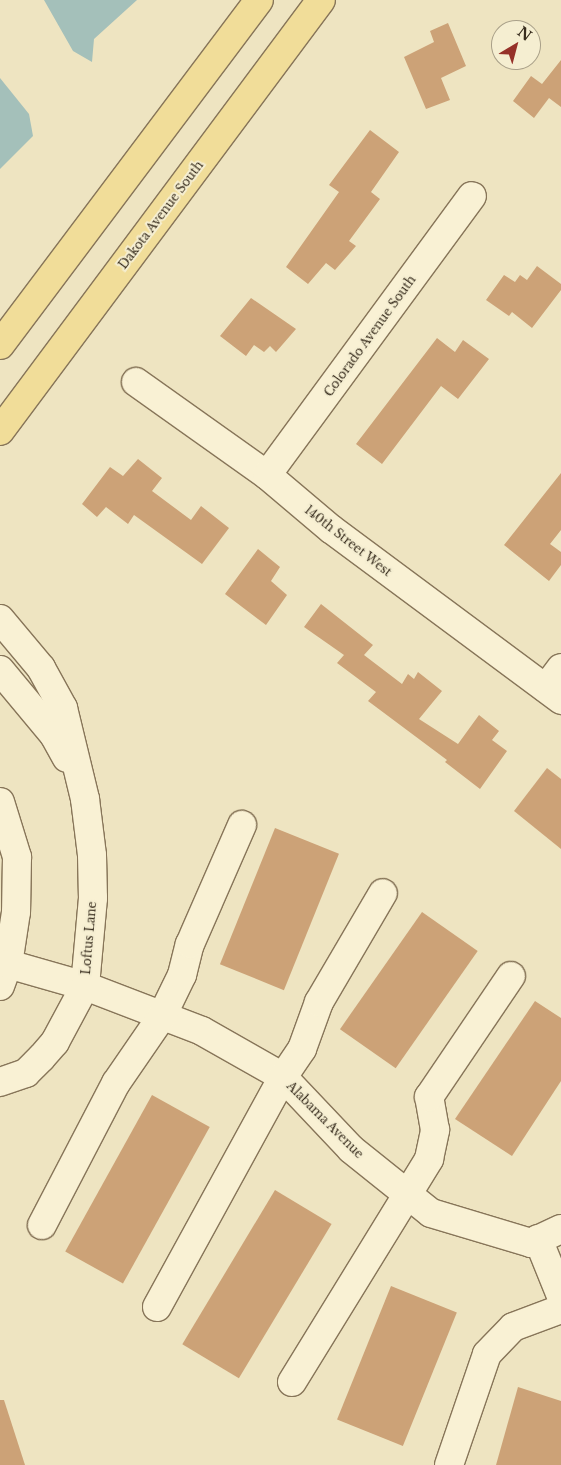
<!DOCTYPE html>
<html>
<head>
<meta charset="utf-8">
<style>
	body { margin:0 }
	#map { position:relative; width:561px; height:1465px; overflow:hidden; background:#eee4c1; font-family:"Libre Baskerville",serif }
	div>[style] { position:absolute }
	.water>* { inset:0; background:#a4c0ba }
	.building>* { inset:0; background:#cca277; transform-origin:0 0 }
	.roads { filter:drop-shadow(1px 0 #877559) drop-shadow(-1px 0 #877559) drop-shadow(0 1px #877559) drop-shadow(0 -1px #877559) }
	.minor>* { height:28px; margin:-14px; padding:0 14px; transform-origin:14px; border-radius:14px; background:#f9f1d4 }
	.major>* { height:28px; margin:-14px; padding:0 14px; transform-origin:14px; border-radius:14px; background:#f1dd99 }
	span { translate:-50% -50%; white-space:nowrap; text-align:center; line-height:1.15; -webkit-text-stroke:4px #f5eed1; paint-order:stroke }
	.street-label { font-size:12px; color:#372c1d }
	.north { position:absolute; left:491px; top:20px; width:50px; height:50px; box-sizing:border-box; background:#f5eed1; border:1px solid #a9a089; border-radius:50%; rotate:37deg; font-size:14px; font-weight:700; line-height:20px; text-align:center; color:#372c1d }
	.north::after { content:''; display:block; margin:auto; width:18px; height:22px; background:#963129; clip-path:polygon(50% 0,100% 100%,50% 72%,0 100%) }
</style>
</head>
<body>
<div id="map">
	<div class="water">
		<i style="clip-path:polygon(44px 0,137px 0,94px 39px,92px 62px,73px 51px)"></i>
		<i style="clip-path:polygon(0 78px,29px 114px,33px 136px,0 169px)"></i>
	</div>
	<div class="building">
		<i style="clip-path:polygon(448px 23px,466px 66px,441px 78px,450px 100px,426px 109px,404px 57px,434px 42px,430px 31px)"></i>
		<i style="clip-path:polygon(561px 60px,561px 107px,549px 98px,534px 118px,513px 101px,531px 76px,542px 84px)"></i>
		<i style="clip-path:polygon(370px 130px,399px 152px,371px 192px,380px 199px,349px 241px,356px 246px,335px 270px,326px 263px,308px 284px,286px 267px,339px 192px,329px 185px)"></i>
		<i style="clip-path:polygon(537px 266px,561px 284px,561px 290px,532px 328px,512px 312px,509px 316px,486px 300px,504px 275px,515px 282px,520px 275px,527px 280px)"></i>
		<i style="clip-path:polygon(251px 298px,296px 329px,276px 352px,270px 346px,264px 352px,254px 345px,246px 356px,220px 336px)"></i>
		<i style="clip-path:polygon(437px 338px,455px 352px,463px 340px,489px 359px,458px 399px,441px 386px,382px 464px,356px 444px)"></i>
		<i style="clip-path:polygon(138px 459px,162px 478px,152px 491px,191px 520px,201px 506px,229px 528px,202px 564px,134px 515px,128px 524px,106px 507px,97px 517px,82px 504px,110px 467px,123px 476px)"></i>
		<i style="clip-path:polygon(561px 473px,561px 530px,550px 544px,561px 552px,561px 565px,549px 581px,504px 545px)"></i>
		<i style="clip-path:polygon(258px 549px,280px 567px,271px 581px,287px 595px,266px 625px,225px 594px)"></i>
		<i style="clip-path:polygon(321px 604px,373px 645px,364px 655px,402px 684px,408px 674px,414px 679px,418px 672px,442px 691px,419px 719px,458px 744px,479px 715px,499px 731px,492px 740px,507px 751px,480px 789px,445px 762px,447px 760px,368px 701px,376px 692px,337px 663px,344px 655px,304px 627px)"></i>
		<i style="clip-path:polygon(547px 768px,561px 779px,561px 849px,514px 811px)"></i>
		<i style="left:275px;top:828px;width:69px;height:147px;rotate:22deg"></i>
		<i style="left:422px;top:912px;width:68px;height:143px;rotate:35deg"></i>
		<i style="clip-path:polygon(535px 1001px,561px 1018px,561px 1081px,512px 1156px,455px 1119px)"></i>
		<i style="left:152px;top:1095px;width:66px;height:179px;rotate:29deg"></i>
		<i style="left:275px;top:1190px;width:66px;height:180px;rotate:31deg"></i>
		<i style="left:391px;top:1286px;width:71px;height:144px;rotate:22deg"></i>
		<i style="clip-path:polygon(518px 1387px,561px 1401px,561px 1465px,496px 1465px)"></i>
		<i style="clip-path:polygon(0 1400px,4px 1400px,25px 1465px,0 1465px)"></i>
	</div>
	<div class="roads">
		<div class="minor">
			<i style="left:136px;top:382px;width:161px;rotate:35.4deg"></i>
			<i style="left:267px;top:475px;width:84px;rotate:40.2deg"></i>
			<i style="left:331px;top:529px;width:287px;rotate:36.6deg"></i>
			<i style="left:267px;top:475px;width:346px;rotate:-53.7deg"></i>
			<i style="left:0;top:619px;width:64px;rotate:50.1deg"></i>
			<i style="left:41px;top:668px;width:46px;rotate:61.2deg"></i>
			<i style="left:63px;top:708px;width:94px;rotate:76.4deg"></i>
			<i style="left:85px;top:799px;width:56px;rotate:82.9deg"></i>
			<i style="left:92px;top:855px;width:43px;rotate:88.7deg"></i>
			<i style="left:93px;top:898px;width:88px;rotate:95.2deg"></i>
			<i style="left:85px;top:986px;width:64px;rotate:118.2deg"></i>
			<i style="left:55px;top:1042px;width:21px;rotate:131deg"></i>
			<i style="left:41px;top:1058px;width:21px;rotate:135deg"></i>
			<i style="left:26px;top:1073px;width:28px;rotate:161deg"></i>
			<i style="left:0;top:670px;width:85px;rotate:50.3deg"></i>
			<i style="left:54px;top:735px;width:26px;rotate:61deg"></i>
			<i style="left:546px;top:688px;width:25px;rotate:-53deg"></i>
			<i style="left:0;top:802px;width:58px;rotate:72.8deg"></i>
			<i style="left:17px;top:857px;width:55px;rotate:91deg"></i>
			<i style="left:16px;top:912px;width:53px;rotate:98.7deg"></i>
			<i style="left:0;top:986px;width:23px;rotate:-70deg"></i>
			<i style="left:8px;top:964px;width:80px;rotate:15.9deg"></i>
			<i style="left:85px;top:986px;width:125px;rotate:21deg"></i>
			<i style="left:202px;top:1031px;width:93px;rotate:29.6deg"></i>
			<i style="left:283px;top:1077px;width:99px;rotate:46.6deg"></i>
			<i style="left:351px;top:1149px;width:102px;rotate:38.7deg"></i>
			<i style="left:431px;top:1213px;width:104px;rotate:16.7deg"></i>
			<i style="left:531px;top:1243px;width:33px;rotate:-25deg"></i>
			<i style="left:42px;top:1225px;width:160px;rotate:-62.5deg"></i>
			<i style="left:116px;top:1083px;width:81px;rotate:-55.5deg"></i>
			<i style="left:162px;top:1016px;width:46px;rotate:-64deg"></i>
			<i style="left:182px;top:975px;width:32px;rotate:-76deg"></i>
			<i style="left:190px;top:944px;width:130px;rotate:-66.4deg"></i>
			<i style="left:538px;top:1239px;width:61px;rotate:68deg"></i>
			<i style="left:157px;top:1307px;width:262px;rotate:-61.3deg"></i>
			<i style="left:283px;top:1077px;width:34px;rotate:-56deg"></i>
			<i style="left:302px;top:1049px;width:50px;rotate:-70.1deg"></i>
			<i style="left:319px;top:1002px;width:126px;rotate:-59.6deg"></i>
			<i style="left:292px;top:1382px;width:262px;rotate:-58.4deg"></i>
			<i style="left:429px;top:1159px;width:30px;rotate:-78deg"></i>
			<i style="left:435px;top:1130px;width:34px;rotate:-100deg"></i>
			<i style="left:429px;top:1097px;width:146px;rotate:-55.9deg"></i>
			<i style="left:449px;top:1465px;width:117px;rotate:-71.1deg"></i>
			<i style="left:487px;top:1354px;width:37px;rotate:-46deg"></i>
			<i style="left:513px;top:1327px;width:51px;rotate:-20.6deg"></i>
		</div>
		<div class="major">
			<i style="left:0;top:345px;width:431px;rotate:-53.1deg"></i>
			<i style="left:0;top:431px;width:537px;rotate:-53.32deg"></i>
		</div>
	</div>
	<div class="street-label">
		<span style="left:161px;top:215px;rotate:-53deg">Dakota Avenue South</span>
		<span style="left:370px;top:336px;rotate:-54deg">Colorado Avenue South</span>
		<span style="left:348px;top:541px;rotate:38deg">140th Street West</span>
		<span style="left:89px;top:938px;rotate:-85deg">Loftus Lane</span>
		<span style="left:325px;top:1120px;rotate:45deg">Alabama Avenue</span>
	</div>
	<div class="north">N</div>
</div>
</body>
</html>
